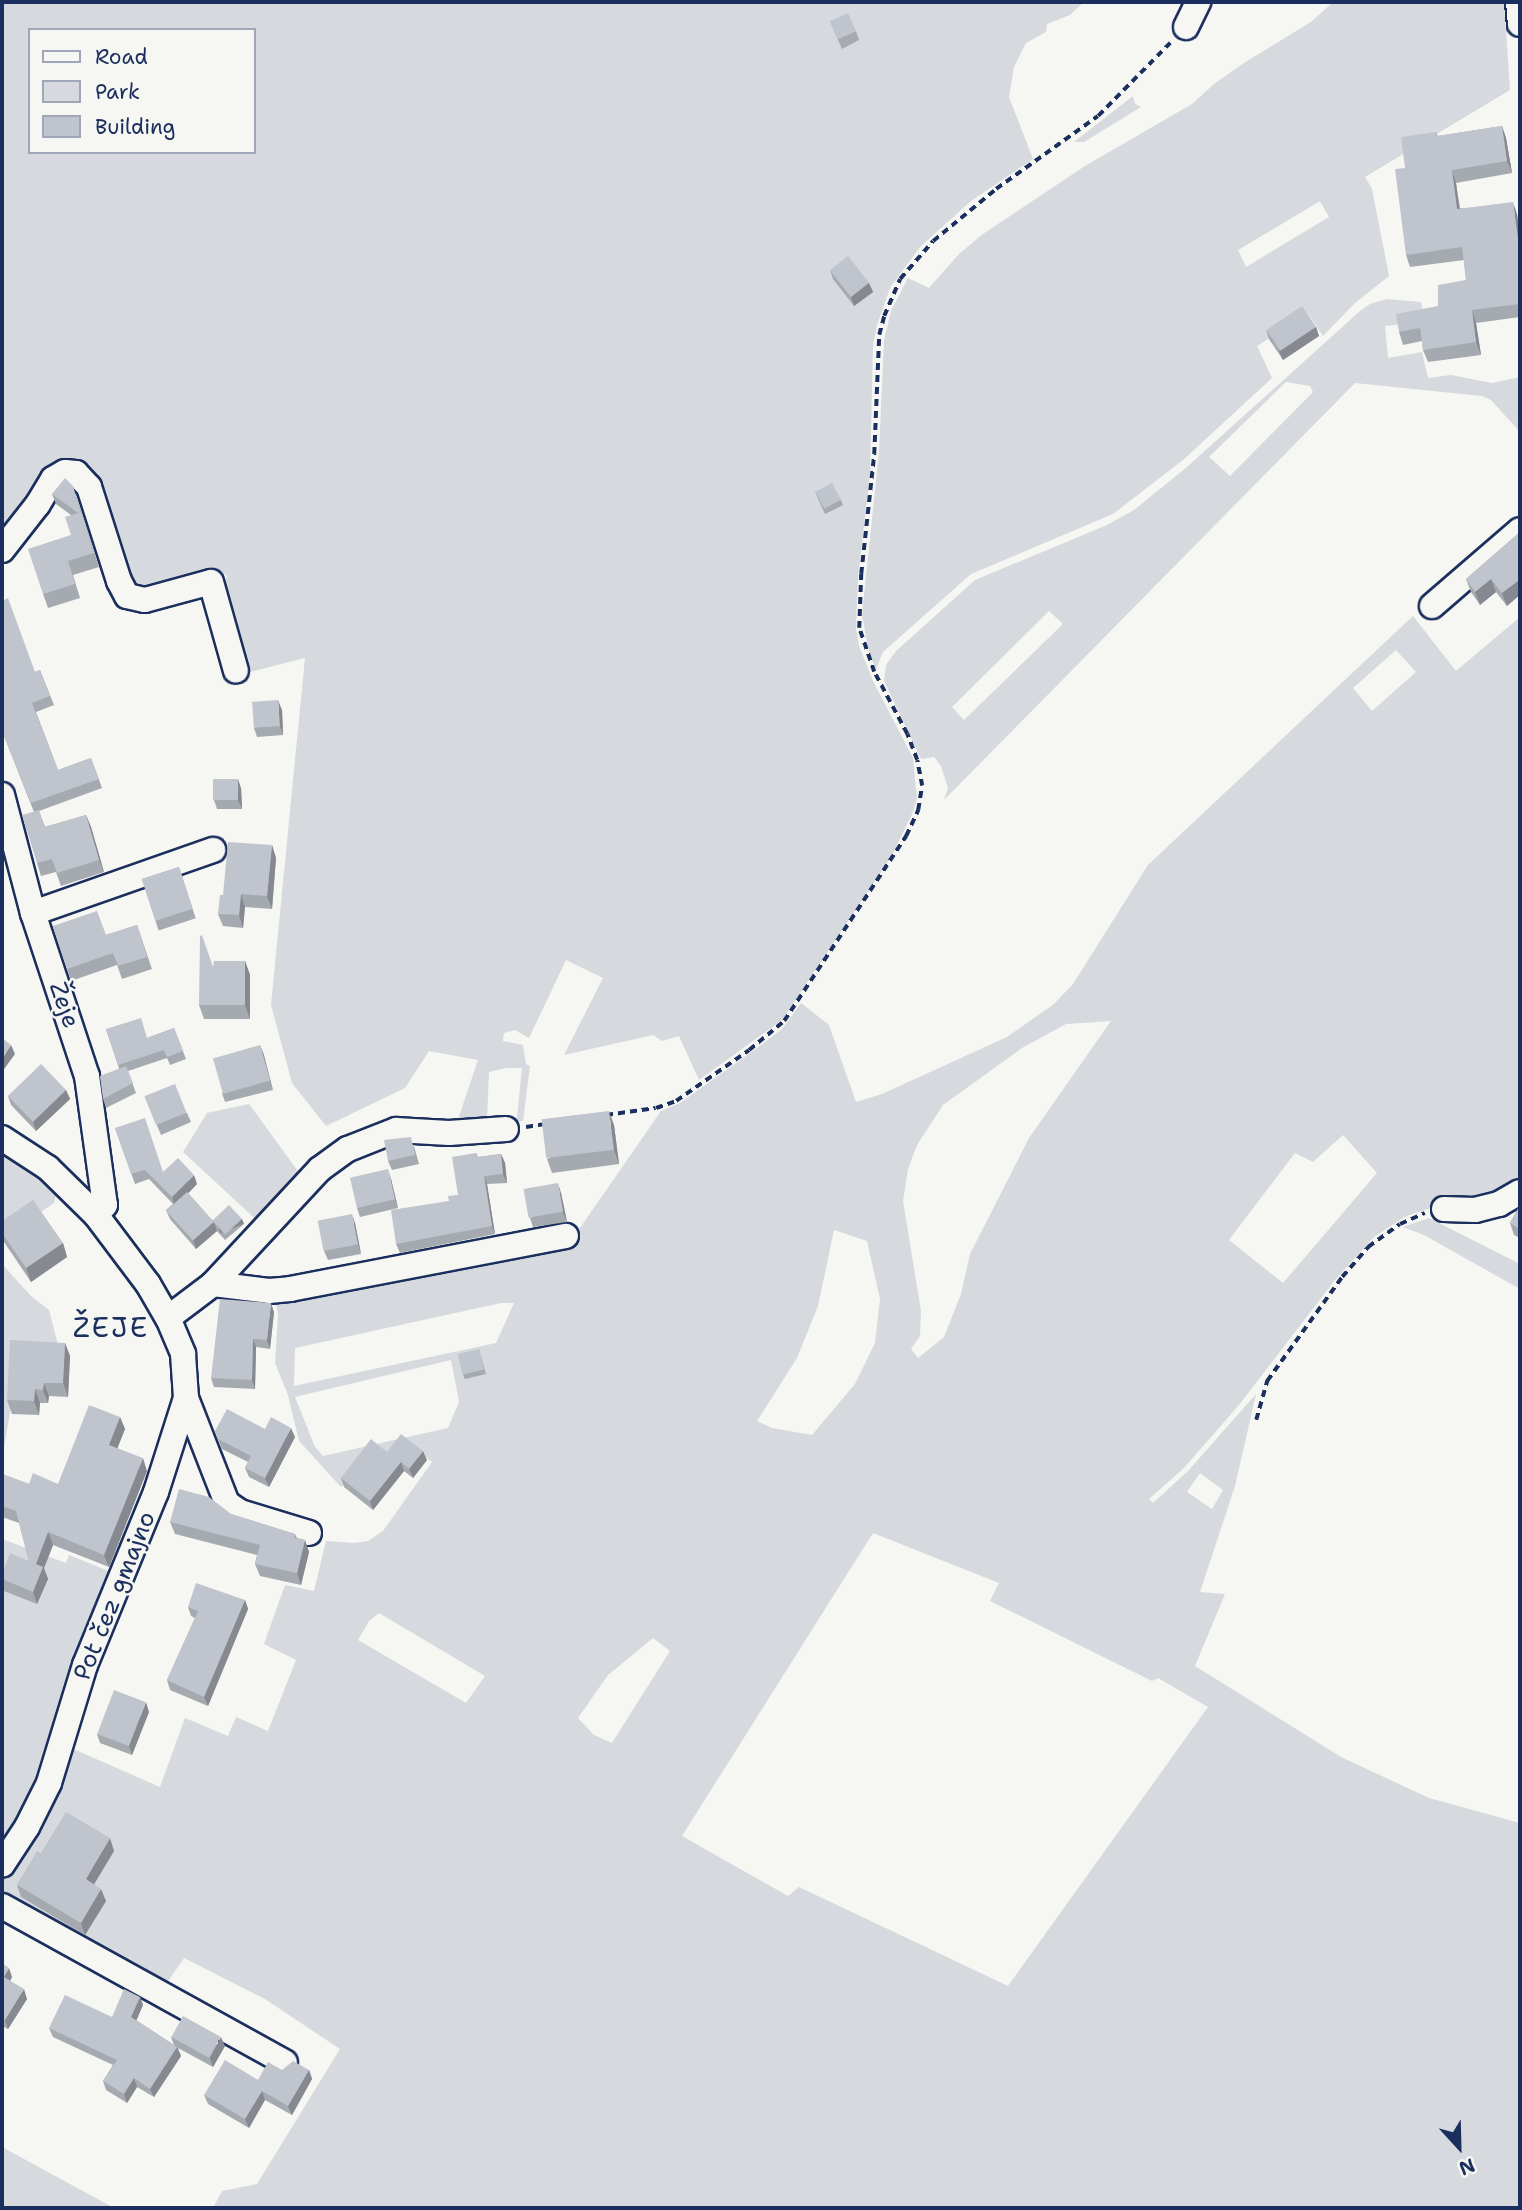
<!DOCTYPE html>
<html>
<head>
<meta charset="utf-8">
<style>
	body { margin:0 }
	#map { position:relative; width:1522px; height:2210px; overflow:hidden; background:#f6f6f2; font-family:"Shantell Sans",sans-serif }
	div>[style] { position:absolute }
	.green>* { inset:0; background:#d6d9dd }
	.path>* { height:3.5px; margin-top:-1.75px; transform-origin:0; background:repeating-linear-gradient(90deg,#1b2f5e 0 7px,transparent 0 12px) }
	.roads { filter:drop-shadow(2px 0 #1b2f5e) drop-shadow(-2px 0 #1b2f5e) drop-shadow(0 2px #1b2f5e) drop-shadow(0 -2px #1b2f5e) }
	.minor>* { height:24px; margin:-12px; padding:0 12px; transform-origin:12px; border-radius:12px; background:#f6f6f2 }
	.wall>* { inset:0; background:#a5a9b0; transform-origin:0 0 }
	.shaded-wall>* { inset:0; background:#868990; transform-origin:0 0 }
	.building>* { inset:0; background:#c0c4cd; transform-origin:0 0 }
	span { translate:-50% -50%; white-space:nowrap; text-align:center; line-height:1.15; -webkit-text-stroke:5px #f6f6f2; paint-order:stroke }
	.street-label { font-size:24px; color:#1b2f5e }
	.quarter-label { font-size:28px; color:#1b2f5e; letter-spacing:2px }
	.frame { position:absolute; inset:0; border:4px solid #1b2f5e; pointer-events:none }
	.legend { position:absolute; left:28px; top:28px; width:228px; height:126px; box-sizing:border-box; background:#f6f6f2; border:2px solid #9ea6b7; margin:0; padding:9px 12px; list-style:none; font-size:21px; color:#1b2f5e }
	.legend li { display:flex; align-items:center; gap:14px; height:35px }
	.legend b { width:35px; border:2px solid #9ea6b7 }
	.north { position:absolute; left:1424px; top:2112px; width:70px; height:70px; -webkit-text-stroke:5px #f6f6f2; paint-order:stroke; rotate:158deg; font-size:19px; font-weight:700; line-height:28px; text-align:center; color:#1b2f5e }
	.north::after { content:''; display:block; margin:auto; width:24px; height:32px; background:#1b2f5e; clip-path:polygon(50% 0,100% 100%,50% 72%,0 100%) }
</style>
</head>
<body>
<div id="map">
	<div class="green">
		<i style="clip-path:polygon(evenodd,2px 2px,1084px 2px,1070px 15px,1047px 24px,1046px 32px,1026px 43px,1014px 67px,1009px 97px,1033px 159px,971px 201px,920px 247px,890px 288px,877px 325px,873px 345px,870px 474px,858px 577px,856px 628px,859px 646px,873px 681px,913px 758px,917px 799px,912px 814px,891px 857px,782px 1020px,699px 1080px,679px 1036px,662px 1041px,653px 1035px,564px 1055px,603px 978px,566px 960px,529px 1038px,515px 1030px,504px 1033px,503px 1041px,523px 1045px,526px 1064px,530px 1066px,523px 1121px,455px 1128px,478px 1060px,429px 1051px,405px 1088px,326px 1126px,292px 1083px,271px 1005px,305px 658px,242px 674px,220px 590px,227px 576px,221px 571px,143px 594px,133px 591px,84px 468px,2px 543px,2px 2px,30px 30px,254px 30px,254px 152px,30px 152px,30px 30px,2px 2px,506px 1068px,522px 1068px,517px 1118px,487px 1118px,489px 1072px,506px 1068px)"></i>
		<i style="clip-path:polygon(evenodd,1333px 2px,1504px 2px,1510px 90px,1365px 177px,1372px 189px,1389px 276px,1355px 303px,1323px 336px,1308px 314px,1257px 346px,1272px 378px,1183px 460px,1113px 514px,971px 574px,883px 652px,876px 669px,869px 653px,862px 615px,879px 452px,884px 340px,891px 311px,908px 278px,929px 288px,959px 254px,983px 234px,1085px 166px,1192px 104px,1214px 84px,1244px 63px,1311px 22px,1333px 2px,1320px 201px,1329px 217px,1246px 267px,1238px 250px,1320px 201px)"></i>
		<i style="clip-path:polygon(1133px 96px,1135px 104px,1141px 107px,1084px 142px,1074px 142px)"></i>
		<i style="clip-path:polygon(evenodd,1387px 299px,1421px 302px,1425px 321px,1385px 326px,1388px 358px,1422px 352px,1428px 378px,1451px 375px,1492px 383px,1520px 377px,1520px 432px,1491px 400px,1482px 396px,1355px 383px,944px 800px,948px 788px,941px 766px,934px 757px,921px 759px,884px 681px,886px 665px,896px 651px,975px 580px,1107px 525px,1134px 510px,1187px 467px,1360px 311px,1370px 304px,1387px 299px,1286px 382px,1310px 386px,1313px 392px,1230px 476px,1209px 457px,1286px 382px,1387px 299px,1049px 611px,1063px 624px,964px 720px,952px 707px,1049px 611px)"></i>
		<i style="clip-path:polygon(evenodd,1413px 616px,1456px 671px,1520px 617px,1520px 1187px,1501px 1198px,1437px 1206px,1406px 1216px,1374px 1237px,1335px 1280px,1239px 1405px,1183px 1469px,1149px 1499px,1153px 1503px,1188px 1471px,1256px 1394px,1235px 1486px,1200px 1592px,1225px 1594px,1195px 1666px,1341px 1757px,1429px 1798px,1520px 1823px,1520px 2208px,213px 2208px,222px 2191px,257px 2184px,340px 2049px,265px 1999px,184px 1958px,164px 1987px,2px 1898px,2px 1880px,27px 1845px,71px 1748px,160px 1787px,185px 1718px,228px 1736px,236px 1717px,268px 1731px,296px 1660px,264px 1644px,285px 1585px,314px 1591px,326px 1541px,354px 1543px,368px 1541px,383px 1531px,432px 1462px,407px 1441px,392px 1457px,377px 1449px,341px 1487px,299px 1441px,288px 1395px,275px 1363px,278px 1315px,275px 1296px,571px 1241px,661px 1111px,680px 1103px,753px 1051px,782px 1029px,801px 1003px,829px 1025px,856px 1102px,882px 1094px,1007px 1037px,1054px 1004px,1073px 984px,1148px 865px,1413px 616px,1396px 650px,1416px 672px,1372px 711px,1353px 688px,1396px 650px,1413px 616px,1111px 1021px,1029px 1138px,970px 1254px,961px 1294px,944px 1337px,918px 1358px,911px 1349px,920px 1336px,921px 1311px,903px 1201px,908px 1169px,917px 1145px,943px 1105px,1022px 1048px,1066px 1024px,1111px 1021px,1413px 616px,1343px 1135px,1377px 1173px,1283px 1283px,1229px 1240px,1295px 1153px,1313px 1162px,1343px 1135px,1413px 616px,834px 1230px,867px 1241px,880px 1299px,875px 1343px,855px 1384px,812px 1435px,772px 1428px,757px 1421px,797px 1358px,818px 1306px,834px 1230px,1413px 616px,501px 1303px,514px 1303px,496px 1343px,294px 1386px,295px 1348px,501px 1303px,1413px 616px,480px 1353px,485px 1374px,460px 1359px,480px 1353px,1413px 616px,451px 1360px,459px 1402px,448px 1428px,323px 1456px,315px 1447px,295px 1397px,451px 1360px,1413px 616px,1200px 1473px,1223px 1490px,1212px 1509px,1187px 1492px,1200px 1473px,1413px 616px,873px 1533px,999px 1583px,990px 1601px,1152px 1681px,1158px 1678px,1208px 1707px,1008px 1986px,799px 1887px,788px 1896px,682px 1836px,873px 1533px,1413px 616px,379px 1613px,485px 1676px,466px 1703px,358px 1640px,369px 1621px,379px 1613px,1413px 616px,653px 1638px,670px 1651px,612px 1743px,594px 1735px,578px 1718px,608px 1675px,653px 1638px)"></i>
		<i style="clip-path:polygon(249px 1104px,303px 1178px,261px 1224px,183px 1152px,207px 1113px)"></i>
		<i style="clip-path:polygon(2px 1151px,57px 1190px,54px 1203px,2px 1239px)"></i>
		<i style="clip-path:polygon(1429px 1218px,1520px 1264px,1520px 1289px,1424px 1235px,1403px 1227px)"></i>
		<i style="clip-path:polygon(2px 1264px,31px 1296px,49px 1310px,58px 1345px,13px 1396px,2px 1458px)"></i>
		<i style="clip-path:polygon(2px 1539px,66px 1563px,69px 1555px,116px 1574px,58px 1741px,2px 1852px)"></i>
		<i style="clip-path:polygon(2px 2147px,114px 2208px,2px 2208px)"></i>
	</div>
	<div class="path">
		<i style="left:606px;top:1115px;width:50px;rotate:-8deg"></i>
		<i style="left:656px;top:1108px;width:21px;rotate:-19deg"></i>
		<i style="left:676px;top:1101px;width:89px;rotate:-34.9deg"></i>
		<i style="left:749px;top:1050px;width:45px;rotate:-39.6deg"></i>
		<i style="left:784px;top:1021px;width:222px;rotate:-56.6deg"></i>
		<i style="left:906px;top:836px;width:29px;rotate:-65deg"></i>
		<i style="left:918px;top:810px;width:24px;rotate:-81deg"></i>
		<i style="left:922px;top:786px;width:26px;rotate:-101deg"></i>
		<i style="left:917px;top:760px;width:28px;rotate:-111deg"></i>
		<i style="left:907px;top:734px;width:70px;rotate:-118deg"></i>
		<i style="left:874px;top:672px;width:46px;rotate:-108.8deg"></i>
		<i style="left:859px;top:628px;width:54px;rotate:-87.9deg"></i>
		<i style="left:861px;top:574px;width:121px;rotate:-83.8deg"></i>
		<i style="left:874px;top:454px;width:119px;rotate:-87.6deg"></i>
		<i style="left:879px;top:335px;width:20px;rotate:-75deg"></i>
		<i style="left:884px;top:316px;width:40px;rotate:-66.6deg"></i>
		<i style="left:900px;top:279px;width:50px;rotate:-49deg"></i>
		<i style="left:933px;top:241px;width:82px;rotate:-39.5deg"></i>
		<i style="left:996px;top:189px;width:125px;rotate:-35.6deg"></i>
		<i style="left:1098px;top:116px;width:104px;rotate:-45.4deg"></i>
		<i style="left:526px;top:1127px;width:20px;rotate:-9deg"></i>
		<i style="left:1256px;top:1420px;width:41px;rotate:-74.2deg"></i>
		<i style="left:1267px;top:1381px;width:128px;rotate:-54.2deg"></i>
		<i style="left:1342px;top:1277px;width:40px;rotate:-49deg"></i>
		<i style="left:1368px;top:1247px;width:39px;rotate:-36deg"></i>
		<i style="left:1400px;top:1224px;width:27px;rotate:-24deg"></i>
	</div>
	<div class="roads">
		<div class="minor">
			<i style="left:1518px;top:2px;width:22px;rotate:85deg"></i>
			<i style="left:1186px;top:27px;width:28px;rotate:-64deg"></i>
			<i style="left:2px;top:550px;width:58px;rotate:-52deg"></i>
			<i style="left:38px;top:504px;width:29px;rotate:-59deg"></i>
			<i style="left:53px;top:479px;width:14px;rotate:-30deg"></i>
			<i style="left:65px;top:472px;width:11px;rotate:5deg"></i>
			<i style="left:76px;top:473px;width:19px;rotate:47deg"></i>
			<i style="left:89px;top:487px;width:99px;rotate:72.3deg"></i>
			<i style="left:119px;top:581px;width:17px;rotate:62deg"></i>
			<i style="left:127px;top:596px;width:18px;rotate:13deg"></i>
			<i style="left:145px;top:600px;width:68px;rotate:-15.3deg"></i>
			<i style="left:211px;top:582px;width:92px;rotate:74.3deg"></i>
			<i style="left:1432px;top:606px;width:116px;rotate:-40.8deg"></i>
			<i style="left:2px;top:795px;width:122px;rotate:75.3deg"></i>
			<i style="left:33px;top:913px;width:172px;rotate:71.7deg"></i>
			<i style="left:87px;top:1076px;width:130px;rotate:82.1deg"></i>
			<i style="left:105px;top:1205px;width:13px;rotate:132deg"></i>
			<i style="left:33px;top:913px;width:191px;rotate:-19.3deg"></i>
			<i style="left:2px;top:1138px;width:55px;rotate:33.1deg"></i>
			<i style="left:48px;top:1168px;width:67px;rotate:44.4deg"></i>
			<i style="left:96px;top:1215px;width:86px;rotate:53deg"></i>
			<i style="left:148px;top:1284px;width:39px;rotate:60deg"></i>
			<i style="left:168px;top:1318px;width:39px;rotate:67deg"></i>
			<i style="left:183px;top:1354px;width:44px;rotate:86.1deg"></i>
			<i style="left:186px;top:1398px;width:99px;rotate:107.7deg"></i>
			<i style="left:156px;top:1492px;width:187px;rotate:112.3deg"></i>
			<i style="left:85px;top:1665px;width:123px;rotate:107deg"></i>
			<i style="left:49px;top:1783px;width:49px;rotate:116.6deg"></i>
			<i style="left:27px;top:1827px;width:45px;rotate:123.3deg"></i>
			<i style="left:1444px;top:1209px;width:31px;rotate:2deg"></i>
			<i style="left:1475px;top:1210px;width:25px;rotate:-14deg"></i>
			<i style="left:1499px;top:1204px;width:24px;rotate:-30deg"></i>
			<i style="left:213px;top:1284px;width:56px;rotate:7.1deg"></i>
			<i style="left:269px;top:1291px;width:21px;rotate:-5deg"></i>
			<i style="left:290px;top:1289px;width:281px;rotate:-10.9deg"></i>
			<i style="left:168px;top:1318px;width:56px;rotate:-37.1deg"></i>
			<i style="left:213px;top:1284px;width:157px;rotate:-47.1deg"></i>
			<i style="left:320px;top:1169px;width:34px;rotate:-36deg"></i>
			<i style="left:348px;top:1149px;width:52px;rotate:-21.6deg"></i>
			<i style="left:396px;top:1130px;width:53px;rotate:3.2deg"></i>
			<i style="left:449px;top:1133px;width:57px;rotate:-4deg"></i>
			<i style="left:186px;top:1398px;width:113px;rotate:68.7deg"></i>
			<i style="left:227px;top:1503px;width:16px;rotate:35deg"></i>
			<i style="left:240px;top:1512px;width:72px;rotate:16.9deg"></i>
			<i style="left:2px;top:1906px;width:323px;rotate:28.9deg"></i>
		</div>
	</div>
	<div class="wall">
		<i style="clip-path:polygon(830px 21px,856px 31px,859px 40px,842px 49px)"></i>
		<i style="clip-path:polygon(1502px 126px,1506px 138px,1512px 173px,1456px 183px,1460px 208px,1517px 214px,1520px 236px,1520px 317px,1476px 323px,1481px 355px,1428px 362px,1423px 350px,1422px 341px,1403px 345px,1399px 332px,1438px 306px,1466px 280px,1464px 260px,1410px 267px,1406px 255px,1405px 168px,1436px 132px,1438px 136px)"></i>
		<i style="clip-path:polygon(830px 270px,869px 283px,873px 292px,854px 306px,833px 279px)"></i>
		<i style="clip-path:polygon(1316px 327px,1319px 336px,1283px 360px,1269px 339px,1266px 330px)"></i>
		<i style="clip-path:polygon(815px 492px,841px 500px,843px 505px,825px 514px)"></i>
		<i style="clip-path:polygon(52px 494px,76px 495px,99px 567px,73px 575px,80px 598px,48px 608px,43px 594px,71px 535px,71px 515px,56px 504px)"></i>
		<i style="clip-path:polygon(1520px 532px,1507px 606px,1496px 592px,1480px 605px,1471px 592px,1466px 579px)"></i>
		<i style="clip-path:polygon(40px 670px,54px 705px,36px 712px,58px 770px,91px 758px,102px 788px,39px 811px,45px 827px,86px 815px,91px 827px,104px 872px,61px 886px,56px 872px,41px 876px,37px 863px,34px 812px,2px 731px,35px 672px)"></i>
		<i style="clip-path:polygon(282px 710px,283px 735px,257px 737px,254px 728px)"></i>
		<i style="clip-path:polygon(241px 788px,242px 809px,217px 809px,214px 800px)"></i>
		<i style="clip-path:polygon(272px 845px,276px 858px,272px 909px,245px 907px,243px 928px,223px 926px,218px 914px,223px 895px)"></i>
		<i style="left:179px;top:867px;width:54px;height:39px;rotate:72deg"></i>
		<i style="clip-path:polygon(137px 925px,152px 969px,122px 979px,117px 965px,71px 981px,53px 926px,106px 935px)"></i>
		<i style="clip-path:polygon(245px 961px,250px 975px,250px 1019px,204px 1019px,199px 1005px,213px 967px)"></i>
		<i style="clip-path:polygon(174px 1028px,186px 1059px,170px 1065px,167px 1058px,128px 1071px,136px 1093px,106px 1108px,103px 1099px,119px 1068px,106px 1029px,147px 1038px)"></i>
		<i style="clip-path:polygon(260px 1045px,273px 1090px,225px 1102px,222px 1093px)"></i>
		<i style="clip-path:polygon(66px 1090px,70px 1099px,36px 1131px,11px 1105px,8px 1096px)"></i>
		<i style="clip-path:polygon(145px 1097px,187px 1113px,191px 1122px,161px 1135px)"></i>
		<i style="clip-path:polygon(614px 1125px,619px 1164px,552px 1173px,547px 1159px)"></i>
		<i style="clip-path:polygon(115px 1128px,163px 1172px,197px 1184px,188px 1193px,212px 1220px,242px 1219px,244px 1224px,225px 1240px,216px 1230px,217px 1231px,196px 1249px,170px 1219px,166px 1210px,173px 1204px,149px 1179px,135px 1184px)"></i>
		<i style="clip-path:polygon(414px 1146px,419px 1164px,392px 1170px,388px 1161px)"></i>
		<i style="clip-path:polygon(476px 1153px,478px 1157px,501px 1154px,505px 1163px,507px 1183px,487px 1184px,495px 1234px,400px 1253px,396px 1244px,449px 1201px,458px 1195px)"></i>
		<i style="clip-path:polygon(391px 1179px,398px 1208px,360px 1217px,357px 1208px)"></i>
		<i style="clip-path:polygon(561px 1193px,567px 1222px,533px 1227px,530px 1218px)"></i>
		<i style="clip-path:polygon(1520px 1205px,1520px 1238px,1514px 1235px,1510px 1223px)"></i>
		<i style="clip-path:polygon(2px 1221px,63px 1243px,67px 1257px,31px 1282px,2px 1239px)"></i>
		<i style="clip-path:polygon(355px 1223px,361px 1254px,328px 1260px,324px 1251px)"></i>
		<i style="clip-path:polygon(274px 1312px,270px 1349px,256px 1347px,255px 1389px,214px 1387px,211px 1378px)"></i>
		<i style="clip-path:polygon(65px 1343px,70px 1356px,68px 1397px,49px 1396px,48px 1403px,40px 1403px,39px 1415px,12px 1414px,7px 1400px)"></i>
		<i style="clip-path:polygon(479px 1349px,486px 1374px,465px 1379px,463px 1375px)"></i>
		<i style="clip-path:polygon(120px 1417px,125px 1429px,117px 1448px,147px 1471px,109px 1567px,53px 1545px,44px 1568px,48px 1579px,37px 1604px,4px 1591px,2px 1584px,2px 1574px,29px 1561px,19px 1523px,2px 1517px,2px 1474px,29px 1484px,58px 1484px)"></i>
		<i style="clip-path:polygon(265px 1429px,295px 1437px,269px 1487px,249px 1477px,245px 1468px,248px 1462px,222px 1449px,215px 1431px)"></i>
		<i style="clip-path:polygon(387px 1452px,427px 1460px,413px 1478px,404px 1471px,373px 1510px,344px 1487px,341px 1478px)"></i>
		<i style="clip-path:polygon(231px 1514px,295px 1534px,297px 1538px,305px 1540px,309px 1552px,301px 1585px,260px 1576px,255px 1564px,257px 1555px,175px 1534px,170px 1522px)"></i>
		<i style="clip-path:polygon(245px 1600px,248px 1609px,208px 1706px,170px 1690px,167px 1680px,195px 1618px,191px 1616px,188px 1607px)"></i>
		<i style="clip-path:polygon(149px 1712px,132px 1755px,100px 1743px,97px 1734px)"></i>
		<i style="clip-path:polygon(114px 1851px,94px 1884px,106px 1901px,85px 1935px,21px 1897px,17px 1885px,41px 1853px)"></i>
		<i style="clip-path:polygon(2px 1963px,12px 1977px,10px 1981px,27px 1999px,8px 2029px,2px 2026px)"></i>
		<i style="clip-path:polygon(140px 1997px,143px 2005px,136px 2020px,174px 2045px,171px 2037px,225px 2046px,213px 2067px,178px 2048px,181px 2056px,154px 2097px,137px 2087px,127px 2103px,106px 2090px,103px 2081px,113px 2065px,53px 2037px,49px 2028px,112px 2017px)"></i>
		<i style="clip-path:polygon(282px 2070px,309px 2070px,312px 2079px,292px 2115px,265px 2100px,249px 2128px,208px 2104px,204px 2095px,258px 2080px)"></i>
	</div>
	<div class="shaded-wall">
		<i style="clip-path:polygon(1502px 126px,1506px 138px,1512px 173px,1507px 161px)"></i>
		<i style="clip-path:polygon(1452px 170px,1456px 183px,1461px 221px,1457px 209px)"></i>
		<i style="clip-path:polygon(1513px 202px,1517px 214px,1520px 236px,1520px 254px)"></i>
		<i style="clip-path:polygon(869px 283px,873px 292px,854px 306px,851px 297px)"></i>
		<i style="clip-path:polygon(1472px 310px,1476px 323px,1481px 355px,1476px 342px)"></i>
		<i style="clip-path:polygon(1316px 327px,1319px 336px,1283px 360px,1279px 351px)"></i>
		<i style="clip-path:polygon(1491px 579px,1496px 592px,1480px 605px,1475px 592px)"></i>
		<i style="clip-path:polygon(1520px 579px,1520px 595px,1507px 606px,1502px 593px)"></i>
		<i style="clip-path:polygon(278px 700px,282px 710px,283px 735px,280px 726px)"></i>
		<i style="clip-path:polygon(238px 779px,241px 788px,242px 809px,238px 800px)"></i>
		<i style="clip-path:polygon(86px 815px,91px 827px,104px 872px,99px 860px)"></i>
		<i style="clip-path:polygon(272px 845px,276px 858px,272px 909px,267px 896px)"></i>
		<i style="clip-path:polygon(241px 894px,245px 907px,243px 928px,239px 915px)"></i>
		<i style="clip-path:polygon(245px 961px,250px 975px,250px 1019px,245px 1005px)"></i>
		<i style="clip-path:polygon(11px 1045px,15px 1054px,2px 1072px,2px 1059px)"></i>
		<i style="clip-path:polygon(260px 1045px,264px 1055px,273px 1090px,270px 1081px)"></i>
		<i style="clip-path:polygon(66px 1090px,70px 1099px,36px 1131px,33px 1122px)"></i>
		<i style="clip-path:polygon(609px 1111px,614px 1125px,619px 1164px,614px 1150px)"></i>
		<i style="clip-path:polygon(501px 1154px,505px 1163px,507px 1183px,503px 1174px)"></i>
		<i style="clip-path:polygon(388px 1169px,391px 1179px,398px 1208px,395px 1199px)"></i>
		<i style="clip-path:polygon(194px 1175px,197px 1184px,175px 1207px,172px 1197px)"></i>
		<i style="clip-path:polygon(484px 1176px,487px 1184px,495px 1234px,492px 1226px)"></i>
		<i style="clip-path:polygon(558px 1183px,561px 1193px,567px 1222px,563px 1212px)"></i>
		<i style="clip-path:polygon(352px 1214px,355px 1223px,361px 1254px,358px 1244px)"></i>
		<i style="left:242px;top:1219px;width:5px;height:25px;rotate:68deg"></i>
		<i style="clip-path:polygon(214px 1222px,217px 1231px,196px 1249px,193px 1240px)"></i>
		<i style="clip-path:polygon(63px 1243px,67px 1257px,31px 1282px,26px 1268px)"></i>
		<i style="clip-path:polygon(271px 1303px,274px 1312px,270px 1349px,267px 1340px)"></i>
		<i style="clip-path:polygon(253px 1339px,256px 1347px,255px 1389px,252px 1380px)"></i>
		<i style="clip-path:polygon(65px 1343px,70px 1356px,68px 1397px,63px 1383px)"></i>
		<i style="clip-path:polygon(44px 1383px,49px 1396px,48px 1403px,43px 1390px)"></i>
		<i style="clip-path:polygon(35px 1389px,40px 1403px,39px 1415px,34px 1401px)"></i>
		<i style="clip-path:polygon(120px 1417px,125px 1429px,114px 1457px,109px 1445px)"></i>
		<i style="clip-path:polygon(291px 1428px,295px 1437px,269px 1487px,265px 1478px)"></i>
		<i style="clip-path:polygon(423px 1451px,427px 1460px,413px 1478px,409px 1469px)"></i>
		<i style="clip-path:polygon(143px 1458px,147px 1471px,109px 1567px,104px 1555px)"></i>
		<i style="clip-path:polygon(401px 1462px,404px 1471px,373px 1510px,370px 1501px)"></i>
		<i style="clip-path:polygon(48px 1532px,53px 1545px,44px 1568px,48px 1579px,37px 1604px,33px 1592px,36px 1564px)"></i>
		<i style="clip-path:polygon(305px 1540px,309px 1552px,301px 1585px,297px 1573px)"></i>
		<i style="clip-path:polygon(245px 1600px,248px 1609px,208px 1706px,204px 1697px)"></i>
		<i style="clip-path:polygon(146px 1702px,149px 1712px,132px 1755px,129px 1746px)"></i>
		<i style="clip-path:polygon(110px 1838px,114px 1851px,90px 1891px,86px 1879px)"></i>
		<i style="clip-path:polygon(101px 1889px,106px 1901px,85px 1935px,81px 1923px)"></i>
		<i style="clip-path:polygon(9px 1968px,12px 1977px,7px 1986px,4px 1977px)"></i>
		<i style="clip-path:polygon(24px 1989px,27px 1999px,8px 2029px,5px 2020px)"></i>
		<i style="clip-path:polygon(140px 1997px,143px 2005px,134px 2026px,131px 2017px)"></i>
		<i style="clip-path:polygon(221px 2037px,225px 2046px,213px 2067px,210px 2058px)"></i>
		<i style="clip-path:polygon(177px 2047px,181px 2056px,154px 2097px,150px 2089px)"></i>
		<i style="clip-path:polygon(309px 2070px,312px 2079px,292px 2115px,288px 2106px)"></i>
		<i style="clip-path:polygon(134px 2078px,137px 2087px,127px 2103px,124px 2094px)"></i>
		<i style="clip-path:polygon(262px 2091px,265px 2100px,249px 2128px,245px 2119px)"></i>
	</div>
	<div class="building">
		<i style="left:848px;top:13px;width:20px;height:20px;rotate:66deg"></i>
		<i style="clip-path:polygon(1502px 126px,1507px 161px,1452px 170px,1457px 209px,1513px 202px,1520px 254px,1520px 304px,1472px 310px,1476px 342px,1423px 350px,1420px 328px,1399px 332px,1396px 314px,1438px 306px,1438px 285px,1466px 280px,1462px 247px,1406px 255px,1395px 169px,1405px 168px,1401px 137px,1436px 132px,1437px 136px)"></i>
		<i style="left:848px;top:256px;width:34px;height:23px;rotate:52deg"></i>
		<i style="left:1302px;top:306px;width:25px;height:43px;rotate:56deg"></i>
		<i style="clip-path:polygon(65px 478px,73px 486px,82px 516px,81px 512px,78px 513px,52px 494px)"></i>
		<i style="left:832px;top:483px;width:19px;height:19px;rotate:62deg"></i>
		<i style="clip-path:polygon(81px 512px,94px 553px,68px 561px,75px 584px,43px 594px,28px 549px,71px 535px,65px 517px)"></i>
		<i style="clip-path:polygon(1520px 532px,1520px 579px,1502px 593px,1491px 579px,1475px 592px,1466px 579px)"></i>
		<i style="clip-path:polygon(8px 598px,35px 672px,40px 670px,50px 696px,32px 703px,58px 770px,91px 758px,99px 779px,31px 803px,2px 731px,2px 601px)"></i>
		<i style="left:278px;top:700px;width:26px;height:26px;rotate:86deg"></i>
		<i style="left:213px;top:779px;width:25px;height:21px"></i>
		<i style="clip-path:polygon(39px 810px,44px 827px,86px 815px,99px 860px,57px 873px,52px 859px,37px 863px,22px 815px)"></i>
		<i style="clip-path:polygon(228px 842px,272px 845px,267px 896px,241px 894px,239px 915px,218px 914px,220px 895px,223px 895px)"></i>
		<i style="left:179px;top:867px;width:44px;height:39px;rotate:72deg"></i>
		<i style="clip-path:polygon(97px 911px,106px 935px,137px 925px,147px 957px,118px 966px,113px 953px,67px 969px,53px 926px)"></i>
		<i style="clip-path:polygon(202px 935px,213px 967px,214px 961px,245px 961px,245px 1005px,199px 1005px,200px 936px)"></i>
		<i style="clip-path:polygon(141px 1018px,147px 1038px,174px 1028px,183px 1051px,167px 1057px,164px 1050px,118px 1065px,106px 1029px)"></i>
		<i style="clip-path:polygon(2px 1038px,11px 1045px,2px 1059px)"></i>
		<i style="left:260px;top:1045px;width:37px;height:49px;rotate:74deg"></i>
		<i style="left:41px;top:1064px;width:36px;height:46px;rotate:46deg"></i>
		<i style="clip-path:polygon(126px 1066px,133px 1083px,103px 1099px,100px 1076px)"></i>
		<i style="left:175px;top:1084px;width:31px;height:33px;rotate:68deg"></i>
		<i style="left:609px;top:1111px;width:39px;height:68px;rotate:83deg"></i>
		<i style="clip-path:polygon(145px 1118px,163px 1172px,178px 1158px,194px 1175px,172px 1197px,145px 1170px,131px 1174px,115px 1128px)"></i>
		<i style="clip-path:polygon(411px 1137px,415px 1155px,388px 1161px,384px 1140px)"></i>
		<i style="clip-path:polygon(476px 1153px,477px 1157px,501px 1154px,503px 1174px,484px 1176px,492px 1226px,396px 1244px,391px 1210px,449px 1201px,448px 1196px,458px 1195px,452px 1157px)"></i>
		<i style="left:388px;top:1169px;width:31px;height:39px;rotate:77deg"></i>
		<i style="left:558px;top:1183px;width:29px;height:35px;rotate:80deg"></i>
		<i style="left:187px;top:1192px;width:40px;height:28px;rotate:48deg"></i>
		<i style="clip-path:polygon(33px 1200px,63px 1243px,26px 1268px,2px 1233px,2px 1221px)"></i>
		<i style="left:229px;top:1205px;width:19px;height:23px;rotate:47deg"></i>
		<i style="clip-path:polygon(1520px 1205px,1520px 1229px,1510px 1223px)"></i>
		<i style="left:352px;top:1214px;width:31px;height:35px;rotate:79deg"></i>
		<i style="clip-path:polygon(220px 1299px,271px 1303px,267px 1340px,253px 1339px,252px 1380px,211px 1378px)"></i>
		<i style="clip-path:polygon(10px 1340px,65px 1343px,63px 1383px,44px 1383px,43px 1390px,35px 1389px,34px 1401px,7px 1400px)"></i>
		<i style="left:479px;top:1349px;width:21px;height:22px;rotate:76deg"></i>
		<i style="clip-path:polygon(89px 1405px,120px 1417px,109px 1445px,143px 1458px,104px 1555px,48px 1532px,36px 1564px,43px 1567px,33px 1592px,2px 1579px,2px 1574px,10px 1553px,29px 1561px,16px 1511px,2px 1506px,2px 1474px,29px 1484px,33px 1473px,58px 1484px)"></i>
		<i style="clip-path:polygon(227px 1409px,265px 1429px,271px 1417px,291px 1428px,265px 1478px,245px 1468px,251px 1456px,218px 1439px,215px 1431px)"></i>
		<i style="clip-path:polygon(401px 1434px,423px 1451px,409px 1469px,401px 1462px,370px 1501px,341px 1478px,371px 1439px,387px 1452px)"></i>
		<i style="clip-path:polygon(179px 1489px,209px 1497px,231px 1514px,295px 1534px,294px 1538px,305px 1540px,297px 1573px,255px 1564px,260px 1545px,170px 1522px)"></i>
		<i style="clip-path:polygon(196px 1583px,245px 1600px,204px 1697px,167px 1680px,198px 1611px,188px 1607px)"></i>
		<i style="left:114px;top:1690px;width:34px;height:47px;rotate:21deg"></i>
		<i style="clip-path:polygon(66px 1812px,110px 1838px,86px 1879px,101px 1889px,81px 1923px,17px 1885px,37px 1851px,41px 1853px)"></i>
		<i style="clip-path:polygon(2px 1963px,9px 1968px,4px 1977px,24px 1989px,5px 2020px,2px 2019px)"></i>
		<i style="clip-path:polygon(124px 1989px,140px 1997px,131px 2017px,177px 2047px,150px 2089px,134px 2078px,124px 2094px,103px 2081px,117px 2060px,49px 2028px,65px 1995px,112px 2017px)"></i>
		<i style="left:183px;top:2016px;width:43px;height:24px;rotate:29deg"></i>
		<i style="clip-path:polygon(225px 2060px,258px 2080px,268px 2062px,282px 2070px,293px 2061px,309px 2070px,288px 2106px,262px 2091px,245px 2119px,204px 2095px)"></i>
	</div>
	<div class="street-label">
		<span style="left:64px;top:1005px;rotate:71deg">Žeje</span>
		<span style="left:115px;top:1596px;rotate:-68deg">Pot čez gmajno</span>
	</div>
	<div class="quarter-label">
		<span style="left:111px;top:1327px">ŽEJE</span>
	</div>
	<div class="frame"></div>
	<ul class="legend">
	<li><b style="height:9px;background:#f6f6f2"></b>Road</li>
	<li><b style="height:19px;background:#d6d9dd"></b>Park</li>
	<li><b style="height:19px;background:#c0c4cd"></b>Building</li>
	</ul>
	<div class="north">N</div>
</div>
</body>
</html>
